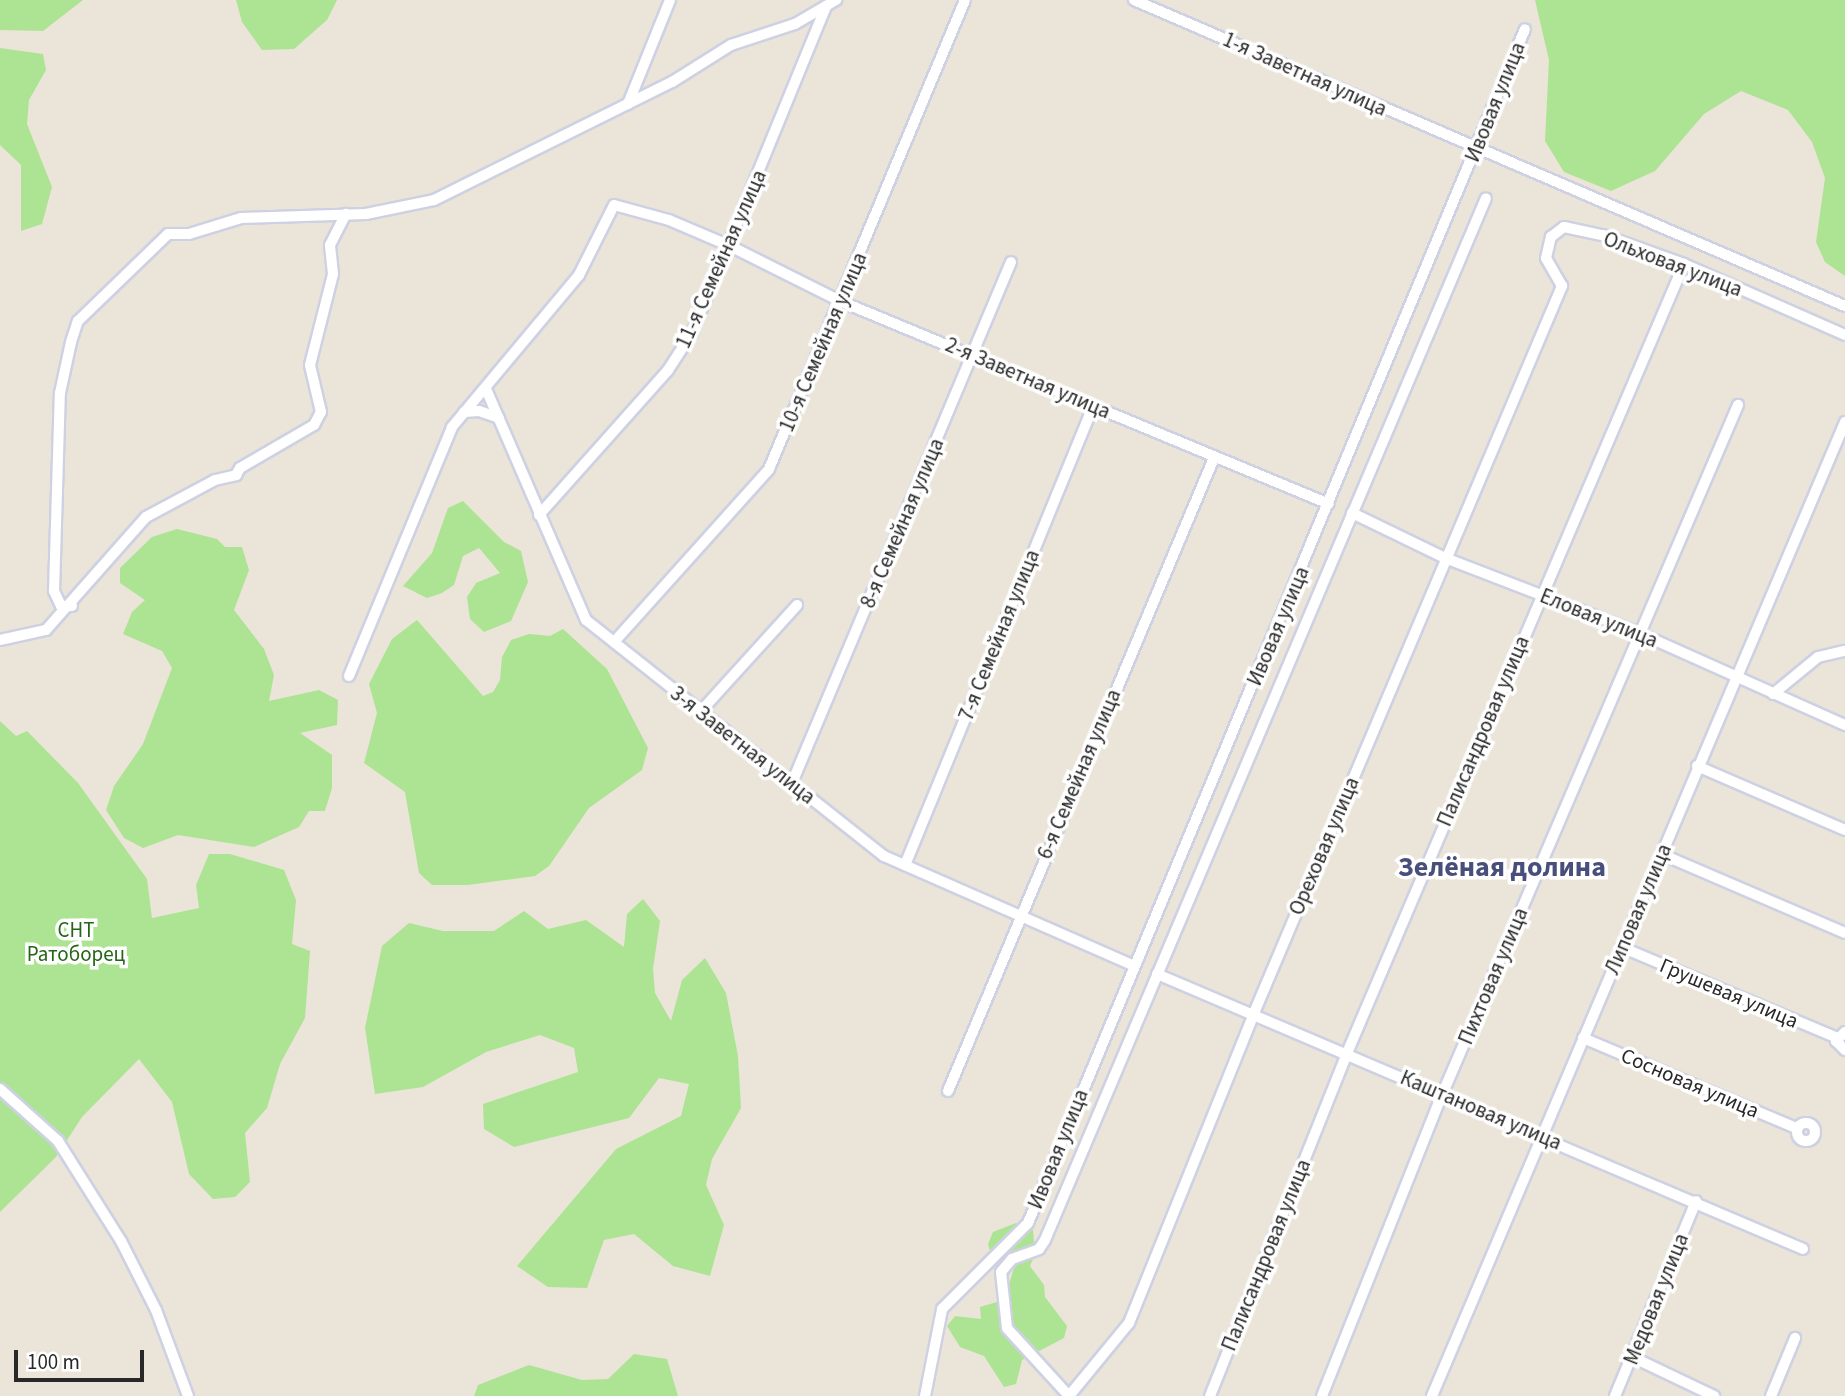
<!DOCTYPE html>
<html>
<head>
<meta charset="utf-8">
<style>
	body { margin:0 }
	#map { position:relative; width:1845px; height:1396px; overflow:hidden; background:#ebe4d9; font-family:"Source Sans 3",sans-serif }
	div>[style] { position:absolute }
	.green>* { inset:0; background:#ace493 }
	.roads { filter:drop-shadow(2px 0 #ced1e2) drop-shadow(-2px 0 #ced1e2) drop-shadow(0 2px #ced1e2) drop-shadow(0 -2px #ced1e2) }
	.minor>* { height:10px; margin:-5px; padding:0 5px; transform-origin:5px; border-radius:5px; background:#fff }
	.minor>.ring { margin:-5px; padding:0; box-sizing:content-box; background:none; border:10px solid #fff; border-radius:50% }
	span { translate:-50% -50%; white-space:nowrap; text-align:center; line-height:1.15; -webkit-text-stroke:7px #fff; paint-order:stroke }
	.street-label { font-size:21px; color:#282828 }
	.park-label { font-size:21px; color:#256617 }
	.district-label { font-size:28px; color:#474f7a; font-weight:700 }
	.scale { position:absolute; left:14px; top:1350px; width:130px; height:32px; box-sizing:border-box; border:4px solid #282828; border-top:0; padding-left:9px; font-size:21px; line-height:24px; white-space:nowrap; color:#282828; -webkit-text-stroke:5px #fff; paint-order:stroke }
</style>
</head>
<body>
<div id="map">
	<div class="green">
		<i style="clip-path:polygon(0 0,83px 0,43px 31px,0 30px)"></i>
		<i style="clip-path:polygon(236px 0,337px 0,327px 20px,294px 49px,262px 50px,242px 22px)"></i>
		<i style="clip-path:polygon(1535px 0,1845px 0,1845px 276px,1825px 262px,1816px 242px,1825px 178px,1812px 142px,1788px 110px,1741px 91px,1704px 114px,1655px 171px,1611px 191px,1564px 172px,1545px 141px,1549px 60px)"></i>
		<i style="clip-path:polygon(0 48px,43px 54px,46px 70px,29px 100px,27px 124px,52px 187px,42px 224px,21px 231px,21px 165px,0 145px)"></i>
		<i style="clip-path:polygon(463px 501px,504px 542px,521px 551px,528px 582px,511px 621px,484px 632px,470px 619px,467px 597px,476px 583px,500px 573px,479px 548px,463px 556px,454px 585px,442px 593px,427px 598px,403px 586px,432px 553px,448px 508px)"></i>
		<i style="clip-path:polygon(177px 529px,217px 539px,225px 547px,242px 547px,249px 570px,234px 610px,264px 649px,274px 675px,269px 701px,319px 690px,338px 700px,337px 725px,300px 733px,332px 755px,332px 788px,325px 811px,309px 811px,299px 827px,254px 847px,178px 835px,143px 848px,124px 838px,106px 810px,114px 786px,143px 744px,172px 668px,162px 651px,123px 634px,132px 612px,145px 600px,120px 583px,120px 568px,152px 537px)"></i>
		<i style="clip-path:polygon(417px 620px,483px 696px,493px 692px,500px 680px,502px 657px,511px 640px,529px 634px,550px 636px,563px 629px,607px 669px,648px 748px,642px 770px,589px 808px,549px 866px,535px 876px,468px 885px,432px 885px,419px 873px,405px 792px,364px 763px,377px 713px,369px 684px,392px 639px)"></i>
		<i style="clip-path:polygon(0 721px,16px 736px,27px 731px,78px 783px,147px 879px,152px 918px,199px 908px,196px 885px,209px 854px,230px 854px,284px 870px,296px 900px,292px 944px,310px 951px,305px 1018px,280px 1064px,267px 1108px,245px 1133px,250px 1182px,235px 1197px,213px 1199px,189px 1174px,172px 1102px,139px 1059px,82px 1117px,56px 1157px,0 1212px)"></i>
		<i style="clip-path:polygon(643px 899px,660px 921px,653px 969px,655px 993px,671px 1021px,682px 980px,705px 958px,726px 993px,738px 1056px,741px 1108px,712px 1159px,706px 1185px,724px 1225px,710px 1276px,673px 1266px,634px 1234px,604px 1240px,587px 1288px,548px 1287px,517px 1266px,616px 1149px,681px 1116px,689px 1084px,659px 1078px,629px 1118px,514px 1147px,484px 1129px,483px 1104px,578px 1072px,574px 1048px,540px 1035px,486px 1052px,423px 1087px,375px 1094px,365px 1028px,382px 946px,409px 923px,443px 931px,494px 931px,524px 911px,548px 929px,586px 920px,624px 947px,627px 914px)"></i>
		<i style="clip-path:polygon(1016px 1223px,1033px 1230px,1035px 1254px,1030px 1266px,1044px 1285px,1045px 1297px,1067px 1326px,1064px 1338px,1022px 1360px,1016px 1384px,1004px 1387px,984px 1356px,960px 1347px,947px 1326px,955px 1316px,981px 1319px,980px 1307px,1004px 1300px,1015px 1265px,992px 1257px,988px 1244px,993px 1232px)"></i>
		<i style="clip-path:polygon(634px 1354px,667px 1359px,678px 1396px,474px 1396px,478px 1385px,529px 1365px,582px 1380px,608px 1379px)"></i>
	</div>
	<div class="roads">
		<div class="minor">
			<i style="left:1134px;top:0;width:774px;rotate:23.29deg"></i>
			<i style="left:628px;top:104px;width:112px;rotate:-68deg"></i>
			<i style="left:486px;top:389px;width:252px;rotate:66.6deg"></i>
			<i style="left:586px;top:620px;width:380px;rotate:38.4deg"></i>
			<i style="left:884px;top:856px;width:273px;rotate:23.7deg"></i>
			<i style="left:464px;top:412px;width:15px;rotate:-4deg"></i>
			<i style="left:479px;top:411px;width:21px;rotate:19deg"></i>
			<i style="left:1352px;top:513px;width:103px;rotate:25.8deg"></i>
			<i style="left:1445px;top:558px;width:208px;rotate:21.1deg"></i>
			<i style="left:1639px;top:633px;width:226px;rotate:24.1deg"></i>
			<i style="left:539px;top:515px;width:194px;rotate:-48.3deg"></i>
			<i style="left:668px;top:370px;width:44px;rotate:-57deg"></i>
			<i style="left:692px;top:333px;width:353px;rotate:-67.7deg"></i>
			<i style="left:72px;top:606px;width:11px;rotate:180deg"></i>
			<i style="left:61px;top:606px;width:17px;rotate:-115deg"></i>
			<i style="left:54px;top:591px;width:198px;rotate:-88.3deg"></i>
			<i style="left:60px;top:393px;width:52px;rotate:-77.8deg"></i>
			<i style="left:71px;top:342px;width:22px;rotate:-72deg"></i>
			<i style="left:78px;top:321px;width:125px;rotate:-44deg"></i>
			<i style="left:168px;top:234px;width:21px"></i>
			<i style="left:189px;top:234px;width:54px;rotate:-17.1deg"></i>
			<i style="left:241px;top:218px;width:125px;rotate:-1.8deg"></i>
			<i style="left:366px;top:214px;width:69px;rotate:-11.6deg"></i>
			<i style="left:434px;top:200px;width:266px;rotate:-26.4deg"></i>
			<i style="left:672px;top:82px;width:70px;rotate:-32.1deg"></i>
			<i style="left:731px;top:45px;width:67px;rotate:-18.2deg"></i>
			<i style="left:795px;top:24px;width:48px;rotate:-30.3deg"></i>
			<i style="left:0;top:640px;width:47px;rotate:-12.3deg"></i>
			<i style="left:46px;top:630px;width:151px;rotate:-48.5deg"></i>
			<i style="left:146px;top:517px;width:78px;rotate:-28.2deg"></i>
			<i style="left:215px;top:480px;width:22px;rotate:-13deg"></i>
			<i style="left:236px;top:475px;width:8px;rotate:-60deg"></i>
			<i style="left:240px;top:468px;width:86px;rotate:-30.2deg"></i>
			<i style="left:314px;top:425px;width:15px;rotate:-62deg"></i>
			<i style="left:321px;top:412px;width:48px;rotate:-103.2deg"></i>
			<i style="left:310px;top:365px;width:94px;rotate:-75.8deg"></i>
			<i style="left:333px;top:274px;width:29px;rotate:-96deg"></i>
			<i style="left:330px;top:245px;width:35px;rotate:-63deg"></i>
			<i style="left:614px;top:642px;width:232px;rotate:-48.1deg"></i>
			<i style="left:769px;top:469px;width:508px;rotate:-67.32deg"></i>
			<i style="left:349px;top:676px;width:269px;rotate:-67.5deg"></i>
			<i style="left:452px;top:427px;width:198px;rotate:-50.1deg"></i>
			<i style="left:579px;top:275px;width:78px;rotate:-63.4deg"></i>
			<i style="left:614px;top:205px;width:57px;rotate:15.3deg"></i>
			<i style="left:669px;top:220px;width:66px;rotate:23.1deg"></i>
			<i style="left:730px;top:246px;width:123px;rotate:26.6deg"></i>
			<i style="left:840px;top:301px;width:529px;rotate:22.54deg"></i>
			<i style="left:1773px;top:694px;width:58px;rotate:-39.4deg"></i>
			<i style="left:1818px;top:657px;width:28px;rotate:-13deg"></i>
			<i style="left:701px;top:711px;width:143px;rotate:-47.8deg"></i>
			<i style="left:1697px;top:766px;width:161px;rotate:23.4deg"></i>
			<i style="left:792px;top:783px;width:565px;rotate:-67.2deg"></i>
			<i style="left:1661px;top:854px;width:200px;rotate:23.2deg"></i>
			<i style="left:905px;top:865px;width:496px;rotate:-67.7deg"></i>
			<i style="left:1621px;top:947px;width:234px;rotate:22.8deg"></i>
			<i style="left:1157px;top:974px;width:702px;rotate:23.06deg"></i>
			<i style="left:1845px;top:1032px;width:13px;rotate:135deg"></i>
			<i style="left:1836px;top:1041px;width:13px;rotate:45deg"></i>
			<i style="left:1583px;top:1038px;width:233px;rotate:22.9deg"></i>
			<i style="left:0;top:1089px;width:78px;rotate:41.9deg"></i>
			<i style="left:58px;top:1141px;width:118px;rotate:57.8deg"></i>
			<i style="left:121px;top:1241px;width:77px;rotate:63.1deg"></i>
			<i style="left:156px;top:1310px;width:92px;rotate:69.6deg"></i>
			<i style="left:948px;top:1091px;width:687px;rotate:-67.21deg"></i>
			<i class="ring" style="left:1797px;top:1123px;width:8px;height:8px"></i>
			<i style="left:1632px;top:1357px;width:91px;rotate:25.4deg"></i>
			<i style="left:925px;top:1396px;width:89px;rotate:-78.9deg"></i>
			<i style="left:942px;top:1309px;width:122px;rotate:-45deg"></i>
			<i style="left:1028px;top:1223px;width:1293px;rotate:-67.4deg"></i>
			<i style="left:1069px;top:1396px;width:94px;rotate:-50.6deg"></i>
			<i style="left:1129px;top:1323px;width:334px;rotate:-68deg"></i>
			<i style="left:1254px;top:1013px;width:790px;rotate:-67.04deg"></i>
			<i style="left:1562px;top:286px;width:32px;rotate:-120deg"></i>
			<i style="left:1546px;top:258px;width:22px;rotate:-77deg"></i>
			<i style="left:1551px;top:237px;width:16px;rotate:-38deg"></i>
			<i style="left:1564px;top:227px;width:40px;rotate:12deg"></i>
			<i style="left:1603px;top:235px;width:86px;rotate:19.7deg"></i>
			<i style="left:1684px;top:264px;width:176px;rotate:23.8deg"></i>
			<i style="left:1069px;top:1396px;width:92px;rotate:-132.4deg"></i>
			<i style="left:1007px;top:1328px;width:56px;rotate:-96.1deg"></i>
			<i style="left:1001px;top:1272px;width:17px;rotate:-50deg"></i>
			<i style="left:1012px;top:1259px;width:29px;rotate:-20deg"></i>
			<i style="left:1039px;top:1249px;width:11px;rotate:-56deg"></i>
			<i style="left:1045px;top:1240px;width:1131px;rotate:-67.06deg"></i>
			<i style="left:1210px;top:1396px;width:369px;rotate:-68.2deg"></i>
			<i style="left:1347px;top:1053px;width:858px;rotate:-66.87deg"></i>
			<i style="left:1322px;top:1396px;width:324px;rotate:-68.3deg"></i>
			<i style="left:1442px;top:1095px;width:751px;rotate:-66.78deg"></i>
			<i style="left:1432px;top:1396px;width:1058px;rotate:-67.02deg"></i>
			<i style="left:1615px;top:1396px;width:211px;rotate:-67.4deg"></i>
			<i style="left:1771px;top:1396px;width:63px;rotate:-67.5deg"></i>
		</div>
	</div>
	<div class="street-label">
		<span style="left:1305px;top:74px;rotate:24deg">1-я Заветная улица</span>
		<span style="left:1495px;top:102px;rotate:-68deg">Ивовая улица</span>
		<span style="left:721px;top:259px;rotate:-66deg">11-я Семейная улица</span>
		<span style="left:1673px;top:264px;rotate:21deg">Ольховая улица</span>
		<span style="left:823px;top:342px;rotate:-67deg">10-я Семейная улица</span>
		<span style="left:1028px;top:378px;rotate:23deg">2-я Заветная улица</span>
		<span style="left:902px;top:523px;rotate:-67deg">8-я Семейная улица</span>
		<span style="left:1599px;top:618px;rotate:22deg">Еловая улица</span>
		<span style="left:1278px;top:626px;rotate:-67deg">Ивовая улица</span>
		<span style="left:999px;top:635px;rotate:-68deg">7-я Семейная улица</span>
		<span style="left:1483px;top:731px;rotate:-67deg">Палисандровая улица</span>
		<span style="left:743px;top:745px;rotate:38deg">3-я Заветная улица</span>
		<span style="left:1079px;top:774px;rotate:-67deg">6-я Семейная улица</span>
		<span style="left:1324px;top:846px;rotate:-67deg">Ореховая улица</span>
		<span style="left:1638px;top:909px;rotate:-67deg">Липовая улица</span>
		<span style="left:1493px;top:976px;rotate:-67deg">Пихтовая улица</span>
		<span style="left:1729px;top:993px;rotate:23deg">Грушевая улица</span>
		<span style="left:1690px;top:1083px;rotate:23deg">Сосновая улица</span>
		<span style="left:1481px;top:1110px;rotate:23deg">Каштановая улица</span>
		<span style="left:1058px;top:1149px;rotate:-68deg">Ивовая улица</span>
		<span style="left:1266px;top:1255px;rotate:-68deg">Палисандровая улица</span>
		<span style="left:1656px;top:1299px;rotate:-68deg">Медовая улица</span>
	</div>
	<div class="park-label">
		<span style="left:76px;top:942px">СНТ<br>Ратоборец</span>
	</div>
	<div class="district-label">
		<span style="left:1502px;top:867px">Зелёная долина</span>
	</div>
	<div class="scale">100 m</div>
</div>
</body>
</html>
